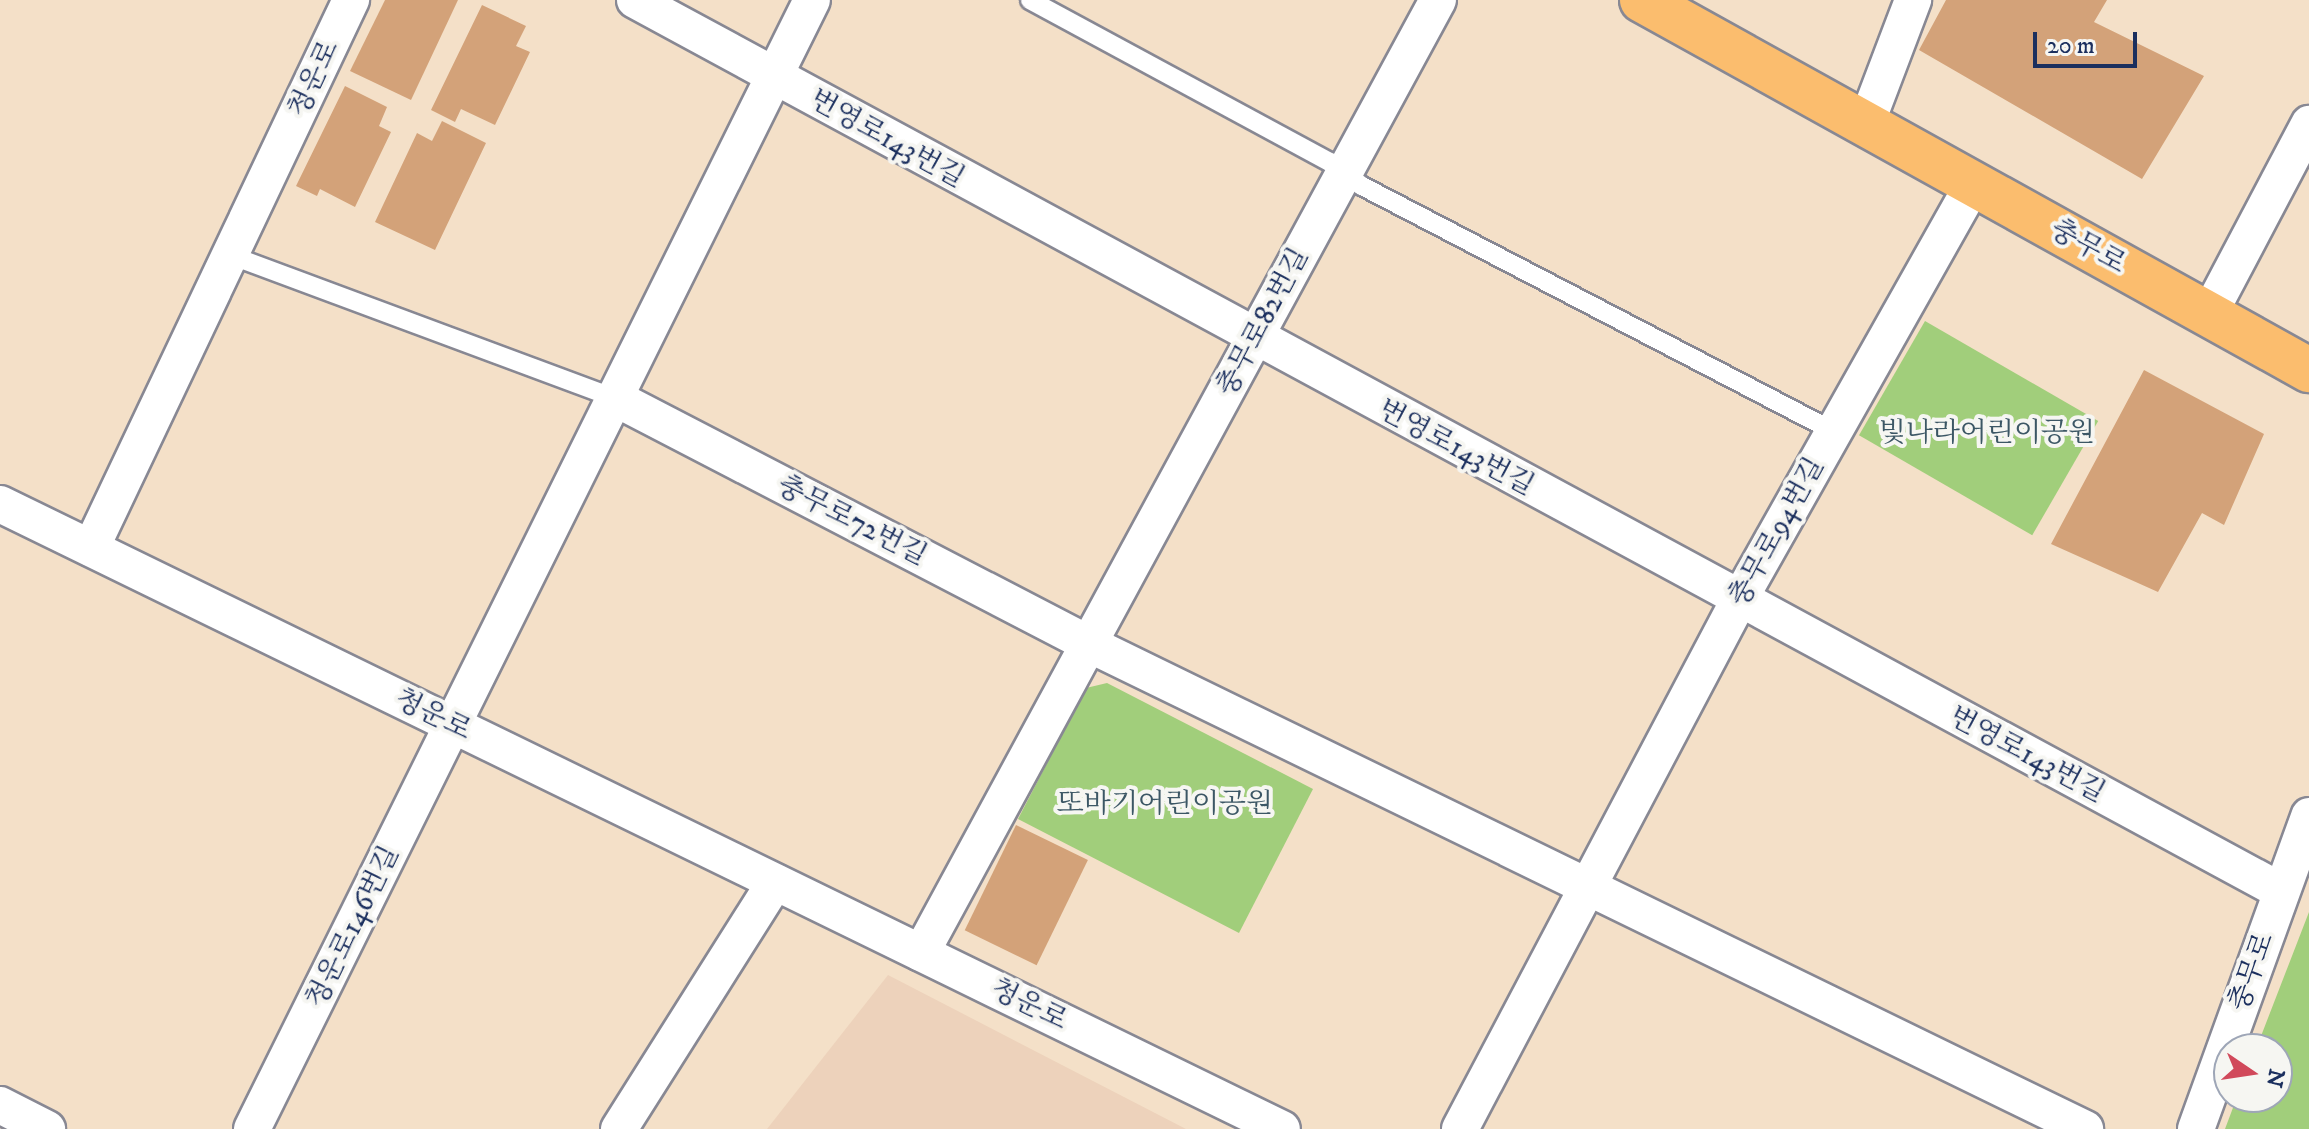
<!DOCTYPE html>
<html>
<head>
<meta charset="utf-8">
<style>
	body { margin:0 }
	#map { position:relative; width:2309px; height:1129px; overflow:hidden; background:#f4e0c8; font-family:"IM FELL DW Pica","Noto Serif KR",serif }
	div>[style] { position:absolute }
	.built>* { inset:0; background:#edd2bb }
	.green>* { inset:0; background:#a1ce7b; transform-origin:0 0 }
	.building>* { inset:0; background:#d3a279; transform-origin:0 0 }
	.roads { filter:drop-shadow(2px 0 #888893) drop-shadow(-2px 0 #888893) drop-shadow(0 2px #888893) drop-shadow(0 -2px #888893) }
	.service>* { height:18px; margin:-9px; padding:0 9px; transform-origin:9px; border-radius:9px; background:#fff }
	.minor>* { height:36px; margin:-18px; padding:0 18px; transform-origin:18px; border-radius:18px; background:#fff }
	.primary>* { height:44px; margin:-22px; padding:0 22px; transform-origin:22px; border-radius:22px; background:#fbbd6e }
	span { translate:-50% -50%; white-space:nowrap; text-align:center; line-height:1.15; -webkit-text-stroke:8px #f6f6f2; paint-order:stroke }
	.street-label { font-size:28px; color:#1b2f5e }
	.park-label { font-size:28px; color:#3c5765 }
	.north { position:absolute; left:2213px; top:1033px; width:80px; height:80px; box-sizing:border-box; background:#f6f6f2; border:2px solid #9ea6b7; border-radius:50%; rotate:103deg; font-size:22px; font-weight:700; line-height:32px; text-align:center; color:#1b2f5e }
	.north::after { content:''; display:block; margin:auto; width:28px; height:36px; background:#d1495b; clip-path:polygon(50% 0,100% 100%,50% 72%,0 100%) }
	.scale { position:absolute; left:2033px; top:32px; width:104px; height:36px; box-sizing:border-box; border:4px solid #1b2f5e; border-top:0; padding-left:10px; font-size:24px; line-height:28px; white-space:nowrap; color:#1b2f5e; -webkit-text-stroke:6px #f6f6f2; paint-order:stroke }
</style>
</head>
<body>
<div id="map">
	<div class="built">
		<i style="clip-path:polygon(888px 975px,1186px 1129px,767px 1129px)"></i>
	</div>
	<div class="green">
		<i style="left:1925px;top:321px;width:200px;height:132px;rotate:30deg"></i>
		<i style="clip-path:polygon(1107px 683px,1313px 789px,1239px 933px,1018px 819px,1086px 688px)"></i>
		<i style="clip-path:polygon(2309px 912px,2309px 1129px,2225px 1129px,2237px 1097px,2277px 1097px,2277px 1049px,2256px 1049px)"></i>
	</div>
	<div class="building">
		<i style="clip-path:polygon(385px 0,458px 0,411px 100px,350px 71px)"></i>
		<i style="clip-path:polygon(1946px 0,2107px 0,2094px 22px,2204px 76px,2142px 179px,1919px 50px)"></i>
		<i style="clip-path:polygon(482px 5px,526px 26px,516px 46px,530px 52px,495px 125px,461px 109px,455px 122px,431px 110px)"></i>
		<i style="clip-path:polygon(345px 86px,387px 107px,379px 126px,391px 132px,355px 207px,320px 189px,317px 196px,296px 186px)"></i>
		<i style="clip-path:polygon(442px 121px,486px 143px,435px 250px,375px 222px,417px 133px,432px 141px)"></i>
		<i style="clip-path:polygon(2144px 370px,2264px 434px,2224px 525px,2202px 513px,2158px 592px,2051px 544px)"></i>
		<i style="left:1016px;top:825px;width:80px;height:117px;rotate:26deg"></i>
	</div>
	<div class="roads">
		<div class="service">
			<i style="left:1030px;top:0;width:341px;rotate:28.4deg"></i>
			<i style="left:1330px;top:162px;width:40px;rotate:37deg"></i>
			<i style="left:1362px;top:186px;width:531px;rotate:27.48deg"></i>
			<i style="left:230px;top:255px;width:411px;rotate:20.4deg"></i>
		</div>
		<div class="minor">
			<i style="left:635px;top:0;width:1872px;rotate:28.43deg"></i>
			<i style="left:1866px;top:124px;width:133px;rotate:-69.2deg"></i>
			<i style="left:2209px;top:314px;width:215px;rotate:-62.2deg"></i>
			<i style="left:615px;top:398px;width:534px;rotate:27.43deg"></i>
			<i style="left:1089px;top:644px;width:1108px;rotate:25.96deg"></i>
			<i style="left:0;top:504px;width:1426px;rotate:25.99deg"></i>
			<i style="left:91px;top:548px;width:607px;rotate:-64.62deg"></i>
			<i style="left:921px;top:953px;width:1084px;rotate:-61.52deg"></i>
			<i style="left:0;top:1105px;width:53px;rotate:27.1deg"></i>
			<i style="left:252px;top:1129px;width:1260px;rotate:-63.62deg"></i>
			<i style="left:619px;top:1129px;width:292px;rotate:-57.7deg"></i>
			<i style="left:1460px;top:1129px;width:598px;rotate:-62.19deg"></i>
			<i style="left:1739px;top:600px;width:477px;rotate:-60.6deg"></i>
			<i style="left:2196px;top:1129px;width:333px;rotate:-70.1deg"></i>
		</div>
		<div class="primary">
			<i style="left:1642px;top:0;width:763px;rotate:29.02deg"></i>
		</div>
	</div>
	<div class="street-label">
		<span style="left:314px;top:79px;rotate:-65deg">청운로</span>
		<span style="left:887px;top:139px;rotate:29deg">번영로143번길</span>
		<span style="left:2088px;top:247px;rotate:29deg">충무로</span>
		<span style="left:1263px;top:322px;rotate:-62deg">충무로82번길</span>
		<span style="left:1456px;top:448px;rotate:28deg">번영로143번길</span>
		<span style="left:852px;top:521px;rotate:27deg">충무로72번길</span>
		<span style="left:1777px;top:532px;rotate:-61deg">충무로94번길</span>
		<span style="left:433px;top:715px;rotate:26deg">청운로</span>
		<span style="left:2027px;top:755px;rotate:28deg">번영로143번길</span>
		<span style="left:353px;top:927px;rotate:-64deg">청운로146번길</span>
		<span style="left:2252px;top:972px;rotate:-70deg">충무로</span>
		<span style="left:1029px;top:1005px;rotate:26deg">청운로</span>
	</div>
	<div class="park-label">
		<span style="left:1987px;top:433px">빛나라어린이공원</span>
		<span style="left:1165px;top:804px">또바기어린이공원</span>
	</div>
	<div class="north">N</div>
	<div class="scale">20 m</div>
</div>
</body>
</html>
